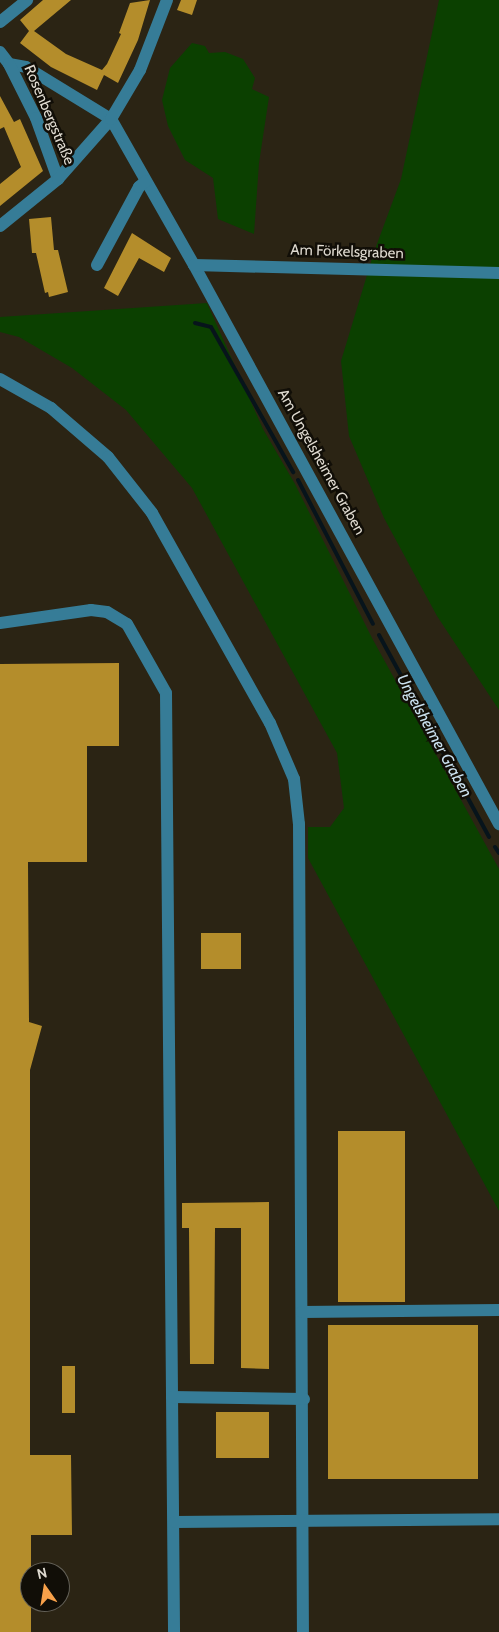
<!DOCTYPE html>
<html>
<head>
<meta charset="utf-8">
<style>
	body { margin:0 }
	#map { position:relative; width:499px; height:1632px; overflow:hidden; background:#2b2414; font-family:Cabin,sans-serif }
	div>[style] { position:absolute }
	.green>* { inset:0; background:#0b4000 }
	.stream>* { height:4px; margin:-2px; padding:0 2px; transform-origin:2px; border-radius:2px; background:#07141b }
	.building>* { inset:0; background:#b48d2b; transform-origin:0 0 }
	.minor>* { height:12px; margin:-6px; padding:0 6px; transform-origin:6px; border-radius:6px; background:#367c97 }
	span { translate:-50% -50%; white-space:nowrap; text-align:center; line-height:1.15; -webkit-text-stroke:5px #110e07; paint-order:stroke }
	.street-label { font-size:15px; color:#dfdad0 }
	.water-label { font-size:16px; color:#cbe1ef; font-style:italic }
	.north { position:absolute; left:20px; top:1562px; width:50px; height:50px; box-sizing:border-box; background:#110e07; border:1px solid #636057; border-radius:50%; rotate:347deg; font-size:14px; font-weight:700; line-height:20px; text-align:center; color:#dfdad0 }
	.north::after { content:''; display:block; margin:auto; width:18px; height:22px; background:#f8a14a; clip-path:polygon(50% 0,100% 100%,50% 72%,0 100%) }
</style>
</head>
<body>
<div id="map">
	<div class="green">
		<i style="clip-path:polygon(439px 0,499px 0,499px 710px,437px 616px,384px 518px,349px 436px,341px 361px,374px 252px,401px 179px)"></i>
		<i style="clip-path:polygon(192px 43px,205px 46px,209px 53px,225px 52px,243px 59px,255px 78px,252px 89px,269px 97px,259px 163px,254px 234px,218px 219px,213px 178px,185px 160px,168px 126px,162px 100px,170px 68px)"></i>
		<i style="clip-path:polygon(207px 303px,263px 429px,295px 484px,372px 638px,499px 869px,499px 1211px,308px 858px,308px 827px,330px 827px,344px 808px,337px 753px,192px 488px,126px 410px,72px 368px,19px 337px,0 332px,0 317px)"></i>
	</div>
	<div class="stream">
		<i style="left:195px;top:323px;width:16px;rotate:14deg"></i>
		<i style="left:211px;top:327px;width:167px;rotate:60.5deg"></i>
		<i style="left:298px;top:480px;width:162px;rotate:62.5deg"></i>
		<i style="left:379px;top:635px;width:230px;rotate:61.4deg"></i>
		<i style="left:495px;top:847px;width:7px;rotate:56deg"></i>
	</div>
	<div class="building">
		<i style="clip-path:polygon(43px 0,71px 0,34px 31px,66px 54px,102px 70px,107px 64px,121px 34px,119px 33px,130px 3px,150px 0,138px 40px,118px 83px,104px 75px,97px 90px,51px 67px,20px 43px,29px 31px,20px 20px)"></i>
		<i style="clip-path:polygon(181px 0,197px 0,192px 15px,177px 10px)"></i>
		<i style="clip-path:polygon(0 96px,14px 122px,20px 119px,43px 171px,0 206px,0 184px,21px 167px,4px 127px,0 129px)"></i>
		<i style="clip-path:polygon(51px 217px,54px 250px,58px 250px,68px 292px,49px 297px,48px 292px,45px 293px,36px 253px,32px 253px,29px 219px)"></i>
		<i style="clip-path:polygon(132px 233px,171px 258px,164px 272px,139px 258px,118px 296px,104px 288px)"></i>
		<i style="clip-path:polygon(119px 663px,119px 746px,87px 746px,87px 862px,28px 862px,29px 1022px,42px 1026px,30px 1070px,30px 1455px,71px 1455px,72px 1535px,31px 1535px,31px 1632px,0 1632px,0 664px)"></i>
		<i style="left:201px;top:933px;width:40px;height:36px"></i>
		<i style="left:405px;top:1131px;width:171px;height:67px;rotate:90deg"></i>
		<i style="clip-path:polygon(269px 1202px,269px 1369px,241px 1368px,241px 1228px,215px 1228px,214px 1364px,190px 1364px,189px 1228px,182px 1228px,182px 1203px)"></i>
		<i style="left:328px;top:1325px;width:150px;height:154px"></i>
		<i style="left:62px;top:1366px;width:13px;height:47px"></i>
		<i style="left:216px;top:1412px;width:53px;height:46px"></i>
	</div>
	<div class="minor">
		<i style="left:0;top:22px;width:35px;rotate:-39deg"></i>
		<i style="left:0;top:52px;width:15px;rotate:53deg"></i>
		<i style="left:9px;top:64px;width:17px;rotate:10deg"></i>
		<i style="left:26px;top:67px;width:100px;rotate:31.5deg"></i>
		<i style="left:111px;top:119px;width:168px;rotate:60.4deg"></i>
		<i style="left:194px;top:265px;width:637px;rotate:61.38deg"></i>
		<i style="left:9px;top:64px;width:60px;rotate:63.4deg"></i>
		<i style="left:36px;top:118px;width:65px;rotate:70.2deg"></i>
		<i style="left:0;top:226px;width:75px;rotate:-39deg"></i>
		<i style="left:58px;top:179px;width:80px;rotate:-48.5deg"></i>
		<i style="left:111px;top:119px;width:57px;rotate:-59.4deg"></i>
		<i style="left:140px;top:70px;width:75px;rotate:-68.9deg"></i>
		<i style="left:97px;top:265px;width:89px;rotate:-61.7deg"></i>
		<i style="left:139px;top:187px;width:9px;rotate:-41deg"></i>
		<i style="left:194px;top:265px;width:305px;rotate:1.5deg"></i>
		<i style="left:0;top:379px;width:59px;rotate:29.6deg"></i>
		<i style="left:51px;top:408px;width:75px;rotate:40.7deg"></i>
		<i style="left:108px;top:457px;width:71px;rotate:51.8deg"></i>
		<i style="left:152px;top:513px;width:241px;rotate:60.7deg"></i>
		<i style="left:270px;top:723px;width:61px;rotate:66.8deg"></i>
		<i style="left:294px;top:779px;width:45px;rotate:83.7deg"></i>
		<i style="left:299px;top:824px;width:808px;rotate:89.72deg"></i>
		<i style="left:0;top:623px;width:92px;rotate:-8.1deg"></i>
		<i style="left:91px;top:610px;width:16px;rotate:7deg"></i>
		<i style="left:107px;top:612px;width:23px;rotate:31deg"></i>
		<i style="left:127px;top:624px;width:79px;rotate:60.5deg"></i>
		<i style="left:166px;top:693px;width:939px;rotate:89.51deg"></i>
		<i style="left:302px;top:1312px;width:197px;rotate:-0.6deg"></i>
		<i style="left:172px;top:1397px;width:132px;rotate:0.9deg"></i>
		<i style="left:175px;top:1522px;width:324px;rotate:-0.5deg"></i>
	</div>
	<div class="street-label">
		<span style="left:49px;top:115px;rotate:67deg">Rosenbergstraße</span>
		<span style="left:347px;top:252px;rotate:2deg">Am Förkelsgraben</span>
		<span style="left:321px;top:462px;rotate:61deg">Am Ungelsheimer Graben</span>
	</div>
	<div class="water-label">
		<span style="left:434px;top:736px;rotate:61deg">Ungelsheimer Graben</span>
	</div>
	<div class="north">N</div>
</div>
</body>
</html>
